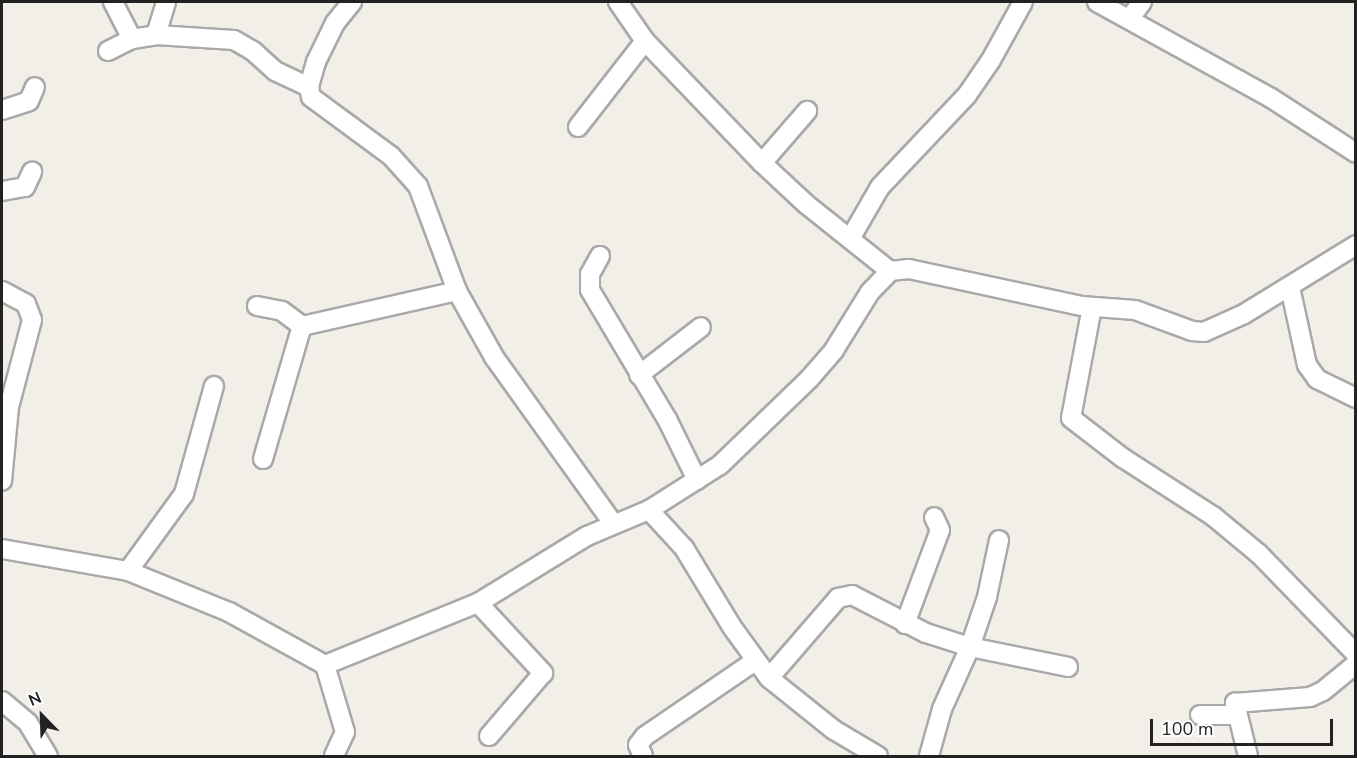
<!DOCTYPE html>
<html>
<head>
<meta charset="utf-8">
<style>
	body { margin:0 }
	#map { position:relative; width:1357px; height:758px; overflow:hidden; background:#f2efe9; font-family:"Nunito Sans",sans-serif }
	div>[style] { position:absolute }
	.roads { filter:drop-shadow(2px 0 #a9a9a9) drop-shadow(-2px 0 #a9a9a9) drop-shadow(0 2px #a9a9a9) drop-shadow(0 -2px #a9a9a9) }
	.minor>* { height:18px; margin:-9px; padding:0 9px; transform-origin:9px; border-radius:9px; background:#fff }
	span { translate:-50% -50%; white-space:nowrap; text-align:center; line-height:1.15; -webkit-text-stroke:5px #fff; paint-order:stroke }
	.frame { position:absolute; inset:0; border:3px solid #222; pointer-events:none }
	.north { position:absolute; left:12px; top:686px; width:60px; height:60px; -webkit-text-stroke:4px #fff; paint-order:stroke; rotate:337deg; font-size:16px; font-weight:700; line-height:24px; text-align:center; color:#222 }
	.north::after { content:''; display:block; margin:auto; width:21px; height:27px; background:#222; clip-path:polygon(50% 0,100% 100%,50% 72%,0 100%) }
	.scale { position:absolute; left:1150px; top:719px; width:183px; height:27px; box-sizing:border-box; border:3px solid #222; border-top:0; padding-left:8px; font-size:18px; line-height:21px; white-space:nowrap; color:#222; -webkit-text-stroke:4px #fff; paint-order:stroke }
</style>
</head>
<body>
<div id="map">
	<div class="roads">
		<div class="minor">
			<i style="left:113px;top:2px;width:42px;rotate:62.8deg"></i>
			<i style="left:352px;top:2px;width:27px;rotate:129deg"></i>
			<i style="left:335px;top:23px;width:43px;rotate:116deg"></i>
			<i style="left:316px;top:62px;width:26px;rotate:106deg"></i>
			<i style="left:309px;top:87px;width:10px;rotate:79deg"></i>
			<i style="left:311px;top:97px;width:99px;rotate:36.4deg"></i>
			<i style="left:391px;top:156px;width:40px;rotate:48deg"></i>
			<i style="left:418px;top:186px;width:112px;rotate:69.6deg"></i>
			<i style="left:457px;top:291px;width:76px;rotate:60.7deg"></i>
			<i style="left:494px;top:357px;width:204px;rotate:54.4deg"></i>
			<i style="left:618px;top:2px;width:47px;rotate:55.3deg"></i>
			<i style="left:645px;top:41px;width:169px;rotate:46.2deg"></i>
			<i style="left:762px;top:163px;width:60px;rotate:43deg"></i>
			<i style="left:806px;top:204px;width:107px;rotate:38.6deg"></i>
			<i style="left:1097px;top:2px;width:199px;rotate:28.9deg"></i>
			<i style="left:1271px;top:98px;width:101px;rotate:32.9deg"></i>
			<i style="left:1130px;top:18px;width:20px;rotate:-53deg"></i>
			<i style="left:156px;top:35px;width:34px;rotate:-73deg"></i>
			<i style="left:108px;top:51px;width:27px;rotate:-27deg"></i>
			<i style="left:132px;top:39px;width:24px;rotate:-9deg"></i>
			<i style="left:156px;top:35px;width:78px;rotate:3.7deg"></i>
			<i style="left:234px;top:40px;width:22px;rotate:30deg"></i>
			<i style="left:253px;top:51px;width:30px;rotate:42deg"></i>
			<i style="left:275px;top:71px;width:38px;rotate:25deg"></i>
			<i style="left:2px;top:110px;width:28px;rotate:-18deg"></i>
			<i style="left:29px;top:101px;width:15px;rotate:-67deg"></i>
			<i style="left:578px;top:127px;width:109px;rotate:-52.1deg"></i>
			<i style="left:762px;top:163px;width:69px;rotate:-49.1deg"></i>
			<i style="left:2px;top:191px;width:23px;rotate:-10deg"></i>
			<i style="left:25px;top:187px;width:17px;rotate:-65deg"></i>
			<i style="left:850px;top:239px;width:60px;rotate:-60deg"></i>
			<i style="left:880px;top:187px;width:127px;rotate:-46.6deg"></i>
			<i style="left:967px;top:95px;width:42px;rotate:-55.6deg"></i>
			<i style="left:991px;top:60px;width:66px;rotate:-61.1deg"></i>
			<i style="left:600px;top:256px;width:21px;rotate:119deg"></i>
			<i style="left:590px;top:274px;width:16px;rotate:90deg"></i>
			<i style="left:590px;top:290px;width:150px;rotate:59.2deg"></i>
			<i style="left:667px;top:419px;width:68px;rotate:63.8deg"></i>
			<i style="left:1290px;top:287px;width:80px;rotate:77.7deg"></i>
			<i style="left:1307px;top:365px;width:17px;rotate:54deg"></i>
			<i style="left:1317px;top:379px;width:43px;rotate:26deg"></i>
			<i style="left:2px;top:291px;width:27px;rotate:28deg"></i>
			<i style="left:26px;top:304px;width:17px;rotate:69deg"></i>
			<i style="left:32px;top:320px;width:90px;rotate:104.8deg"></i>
			<i style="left:9px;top:407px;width:74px;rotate:95.4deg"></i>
			<i style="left:257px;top:306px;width:25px;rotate:11deg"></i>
			<i style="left:282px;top:311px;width:25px;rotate:37deg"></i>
			<i style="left:1092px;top:307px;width:113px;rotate:100.7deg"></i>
			<i style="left:1071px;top:418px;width:66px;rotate:37.6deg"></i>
			<i style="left:1123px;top:458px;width:107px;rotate:32.8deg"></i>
			<i style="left:1213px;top:516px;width:60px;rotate:39.6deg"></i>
			<i style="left:1259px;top:554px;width:139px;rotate:45.9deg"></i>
			<i style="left:639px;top:375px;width:78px;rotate:-37.7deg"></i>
			<i style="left:263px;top:459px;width:139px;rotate:-73.7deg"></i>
			<i style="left:302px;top:326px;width:159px;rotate:-12.7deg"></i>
			<i style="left:649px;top:510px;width:52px;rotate:47.4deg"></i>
			<i style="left:684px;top:548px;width:92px;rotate:58.7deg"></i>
			<i style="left:732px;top:627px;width:63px;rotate:54deg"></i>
			<i style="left:769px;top:678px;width:83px;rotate:38.7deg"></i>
			<i style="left:834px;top:730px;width:51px;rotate:30.6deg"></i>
			<i style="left:2px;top:549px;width:128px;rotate:9.9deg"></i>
			<i style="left:128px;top:571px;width:109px;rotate:22.1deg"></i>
			<i style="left:229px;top:612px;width:110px;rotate:28.9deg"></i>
			<i style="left:325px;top:665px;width:165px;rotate:-22.1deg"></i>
			<i style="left:478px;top:603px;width:128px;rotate:-31.6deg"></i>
			<i style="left:587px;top:536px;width:67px;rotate:-22.8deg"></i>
			<i style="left:649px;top:510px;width:84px;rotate:-32.4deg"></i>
			<i style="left:720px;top:465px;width:125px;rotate:-44deg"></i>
			<i style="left:810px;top:378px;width:37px;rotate:-49deg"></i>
			<i style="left:834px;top:350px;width:68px;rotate:-58.2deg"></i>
			<i style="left:870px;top:292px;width:29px;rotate:-46deg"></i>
			<i style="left:890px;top:271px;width:19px;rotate:-6deg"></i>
			<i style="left:909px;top:269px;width:177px;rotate:12.1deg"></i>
			<i style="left:1082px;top:306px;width:53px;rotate:4.3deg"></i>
			<i style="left:1135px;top:310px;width:61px;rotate:20.2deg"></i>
			<i style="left:1192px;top:331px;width:12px;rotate:5deg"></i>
			<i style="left:1204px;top:332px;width:44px;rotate:-24.2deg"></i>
			<i style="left:1244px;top:314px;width:132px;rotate:-31.6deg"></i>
			<i style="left:128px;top:571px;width:95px;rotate:-54deg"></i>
			<i style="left:184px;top:494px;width:112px;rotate:-74.5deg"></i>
			<i style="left:478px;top:603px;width:96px;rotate:47.1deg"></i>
			<i style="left:543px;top:673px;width:83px;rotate:130.6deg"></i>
			<i style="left:905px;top:624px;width:100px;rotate:-69.6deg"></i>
			<i style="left:940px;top:530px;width:14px;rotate:-115deg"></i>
			<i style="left:325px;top:665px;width:70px;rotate:73.4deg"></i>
			<i style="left:345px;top:732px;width:26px;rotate:115deg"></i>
			<i style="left:769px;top:678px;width:106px;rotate:-49.2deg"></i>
			<i style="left:838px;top:598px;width:14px;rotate:-12deg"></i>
			<i style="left:852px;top:595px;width:83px;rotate:27.2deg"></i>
			<i style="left:926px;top:633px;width:46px;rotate:17.7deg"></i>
			<i style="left:970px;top:647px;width:100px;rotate:11.5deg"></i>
			<i style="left:2px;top:701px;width:34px;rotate:40deg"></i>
			<i style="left:28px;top:723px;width:39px;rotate:59deg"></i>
			<i style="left:1200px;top:715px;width:37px"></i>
			<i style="left:643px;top:756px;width:12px;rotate:-114deg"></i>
			<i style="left:638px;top:745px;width:11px;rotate:-52deg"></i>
			<i style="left:645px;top:736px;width:133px;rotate:-34.3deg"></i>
			<i style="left:929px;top:756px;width:49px;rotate:-74.5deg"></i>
			<i style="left:942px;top:709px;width:68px;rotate:-65.7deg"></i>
			<i style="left:970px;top:647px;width:53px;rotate:-71.2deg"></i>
			<i style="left:987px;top:597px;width:58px;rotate:-78.1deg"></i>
			<i style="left:1248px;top:756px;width:55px;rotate:-103.8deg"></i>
			<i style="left:1235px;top:703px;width:75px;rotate:-4.6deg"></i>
			<i style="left:1310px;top:697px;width:14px;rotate:-25deg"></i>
			<i style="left:1323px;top:691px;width:43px;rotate:-39.3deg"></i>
		</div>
	</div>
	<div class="frame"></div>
	<div class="north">N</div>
	<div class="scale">100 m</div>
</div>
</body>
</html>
